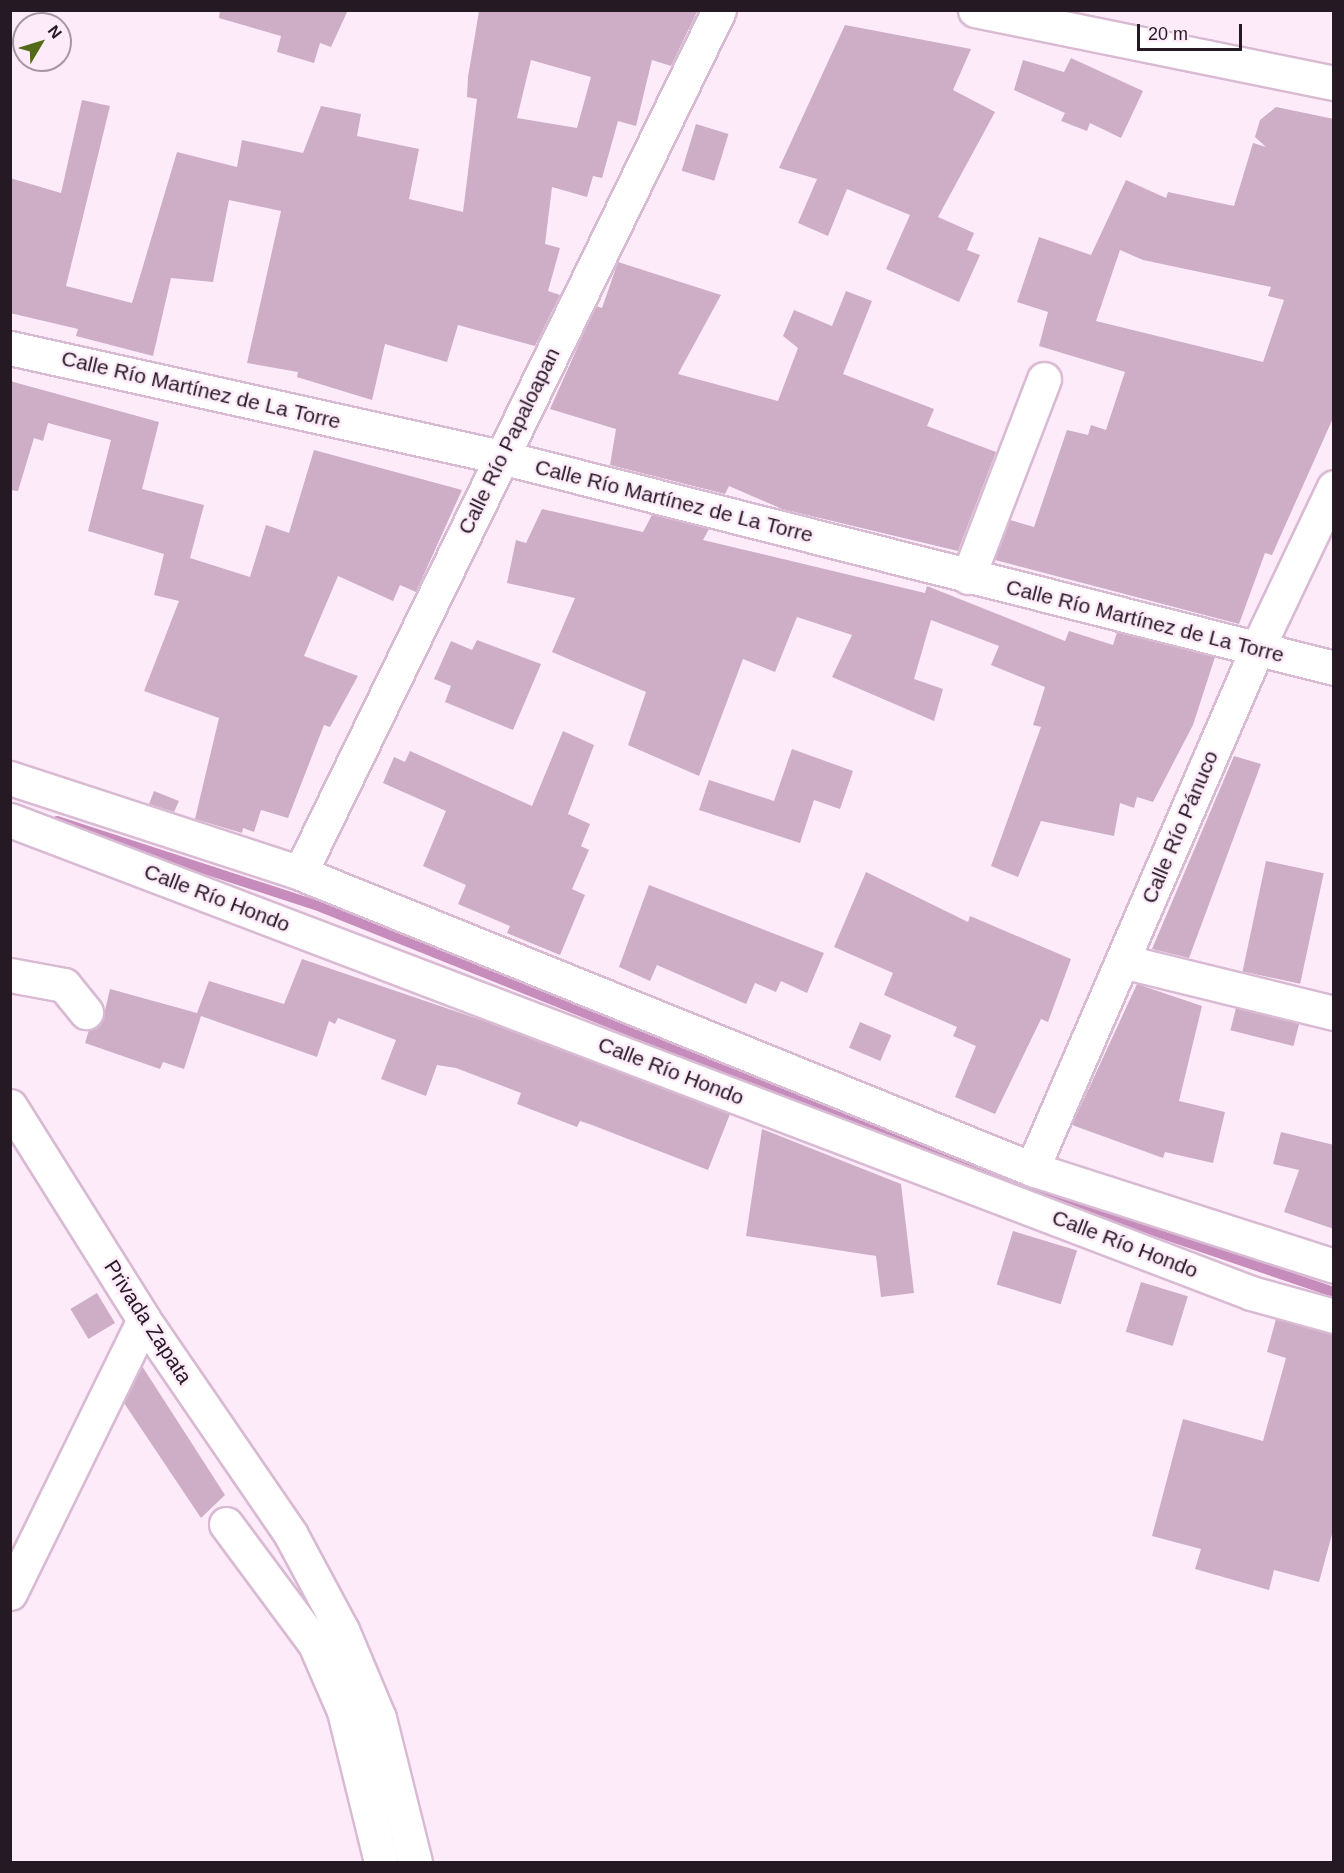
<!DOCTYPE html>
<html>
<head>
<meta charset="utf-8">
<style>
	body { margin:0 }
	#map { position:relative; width:1344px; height:1873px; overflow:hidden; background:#feebfa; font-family:Arial,sans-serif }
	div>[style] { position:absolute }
	.stream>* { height:10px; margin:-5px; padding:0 5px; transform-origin:5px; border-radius:5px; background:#c68cbb }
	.building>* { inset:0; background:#cdaec6; transform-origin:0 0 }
	.roads { filter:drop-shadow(2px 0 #d9bad3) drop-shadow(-2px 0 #d9bad3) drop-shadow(0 2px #d9bad3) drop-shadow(0 -2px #d9bad3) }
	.minor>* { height:33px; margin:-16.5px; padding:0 16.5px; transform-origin:16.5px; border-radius:16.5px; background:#fff }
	span { translate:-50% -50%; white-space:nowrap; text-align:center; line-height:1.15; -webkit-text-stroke:5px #feebfa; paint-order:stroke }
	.street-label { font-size:21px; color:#251a23 }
	.frame { position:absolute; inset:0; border:12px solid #251a23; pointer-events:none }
	.north { position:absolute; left:12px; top:12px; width:60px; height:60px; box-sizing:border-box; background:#feebfa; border:2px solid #a797a4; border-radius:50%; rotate:52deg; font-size:16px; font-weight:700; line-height:24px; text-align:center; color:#251a23 }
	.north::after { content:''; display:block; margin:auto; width:21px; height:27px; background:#556a18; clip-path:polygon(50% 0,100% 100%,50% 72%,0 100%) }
	.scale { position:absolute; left:1137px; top:24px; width:105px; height:27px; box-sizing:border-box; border:3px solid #251a23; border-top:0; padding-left:8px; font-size:18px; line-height:21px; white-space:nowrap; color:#251a23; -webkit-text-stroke:4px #feebfa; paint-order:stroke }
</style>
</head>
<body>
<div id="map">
	<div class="stream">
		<i style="left:57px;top:821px;width:278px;rotate:18deg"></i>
		<i style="left:321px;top:907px;width:711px;rotate:21.88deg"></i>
		<i style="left:981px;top:1172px;width:373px;rotate:18.8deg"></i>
	</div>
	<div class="building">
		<i style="clip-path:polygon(220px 10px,348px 10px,331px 47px,320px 43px,314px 63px,277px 52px,281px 36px,219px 18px)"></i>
		<i style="clip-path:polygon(evenodd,698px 10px,671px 66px,652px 60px,636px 126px,618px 121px,602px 178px,593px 176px,587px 197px,552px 187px,545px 244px,560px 248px,548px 291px,560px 295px,535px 346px,458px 325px,447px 362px,385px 344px,372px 400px,297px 377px,298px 372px,247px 363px,281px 211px,229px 200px,213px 282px,171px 278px,153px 356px,76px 336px,78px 329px,10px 313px,10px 178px,61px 193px,82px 100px,110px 106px,66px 286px,132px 303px,177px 152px,237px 167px,242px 140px,303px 153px,321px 106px,361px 114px,357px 136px,419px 149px,409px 199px,463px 212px,477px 99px,467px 97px,468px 77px,479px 11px,698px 10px,531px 60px,591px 77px,577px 128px,517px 118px,531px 60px)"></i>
		<i style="clip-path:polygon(845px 25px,971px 49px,953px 90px,995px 112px,938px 217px,974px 233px,967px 250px,980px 255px,959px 302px,886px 269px,910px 215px,847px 189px,828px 236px,798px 223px,817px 179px,779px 168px)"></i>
		<i style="clip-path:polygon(1071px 58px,1143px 91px,1121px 138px,1090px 123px,1087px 131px,1061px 121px,1065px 113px,1014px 90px,1023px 60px,1064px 72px)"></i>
		<i style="clip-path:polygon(evenodd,1276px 107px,1334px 119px,1334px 416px,1272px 555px,1265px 553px,1239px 624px,995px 560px,1010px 520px,1034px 527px,1067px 430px,1088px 435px,1091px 425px,1106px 430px,1125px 372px,1039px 346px,1048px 312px,1017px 302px,1039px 237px,1091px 255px,1126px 180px,1166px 198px,1168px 192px,1234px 206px,1253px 143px,1266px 147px,1255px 137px,1260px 120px,1276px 107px,1120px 250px,1143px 260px,1271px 287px,1268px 296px,1284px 300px,1263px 362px,1096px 321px,1120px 250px)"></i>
		<i style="left:696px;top:124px;width:34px;height:49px;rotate:17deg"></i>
		<i style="clip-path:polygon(618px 262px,721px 295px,678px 374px,778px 401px,798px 348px,783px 336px,794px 310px,832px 326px,846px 291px,872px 301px,843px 374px,934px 409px,927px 426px,996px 452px,958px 551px,782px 509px,729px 486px,725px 494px,610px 465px,616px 429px,550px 409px,596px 306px,602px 308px)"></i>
		<i style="clip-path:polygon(10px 381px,159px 422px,142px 489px,204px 505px,190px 558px,250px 577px,266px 525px,289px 533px,314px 450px,462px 490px,416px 592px,400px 585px,393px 601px,338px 576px,304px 656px,358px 676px,330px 727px,324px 725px,288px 818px,261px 810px,254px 832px,243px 828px,242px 833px,195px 819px,219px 718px,144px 691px,179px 601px,154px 595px,164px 554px,88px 531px,111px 440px,48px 423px,43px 441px,34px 438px,18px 491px,10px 490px)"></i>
		<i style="clip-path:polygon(542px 509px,643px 532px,652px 515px,709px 529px,703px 540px,925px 593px,927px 586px,1065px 641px,1069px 631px,1113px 645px,1117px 632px,1215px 657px,1193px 725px,1153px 802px,1137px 797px,1134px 808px,1120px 803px,1114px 836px,1041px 821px,1018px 877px,991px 866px,1041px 727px,1033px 725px,1045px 687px,991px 665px,999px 646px,931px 620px,914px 679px,943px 689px,934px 721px,832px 677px,852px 635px,797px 617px,775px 672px,743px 659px,699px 776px,628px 745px,646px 692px,552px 652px,575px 598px,507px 583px,516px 540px,526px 543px)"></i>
		<i style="clip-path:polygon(477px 640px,541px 664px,513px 730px,445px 702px,451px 686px,434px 679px,451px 641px,472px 650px)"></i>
		<i style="clip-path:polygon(563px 731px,594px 745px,568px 814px,590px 824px,581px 846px,589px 850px,572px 889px,585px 895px,560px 955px,507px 933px,510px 926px,458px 904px,466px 885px,423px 866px,446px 811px,383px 783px,394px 757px,405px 762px,410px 751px,532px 806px)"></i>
		<i style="clip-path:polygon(792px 749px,853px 771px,840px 809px,814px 800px,800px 843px,699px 810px,709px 780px,774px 801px)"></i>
		<i style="clip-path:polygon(1234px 756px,1261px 764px,1189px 958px,1152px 949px)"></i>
		<i style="clip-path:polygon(154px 791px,179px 801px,174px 812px,149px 804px)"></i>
		<i style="left:1266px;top:861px;width:59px;height:113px;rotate:12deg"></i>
		<i style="clip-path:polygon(866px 872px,968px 922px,970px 916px,1071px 959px,1048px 1022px,1041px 1019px,995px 1114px,955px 1097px,976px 1046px,953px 1036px,957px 1027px,884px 995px,893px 973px,834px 947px)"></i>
		<i style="clip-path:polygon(649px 885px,824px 953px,807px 993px,781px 981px,776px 992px,755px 983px,746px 1004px,657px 965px,650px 981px,619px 967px)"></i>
		<i style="clip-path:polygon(302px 959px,487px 1022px,730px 1114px,708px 1170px,592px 1125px,580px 1121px,577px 1127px,517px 1104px,521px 1093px,456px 1068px,437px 1065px,426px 1096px,381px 1079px,396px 1040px,338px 1018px,335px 1024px,329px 1021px,317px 1057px,201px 1016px,184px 1069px,163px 1062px,160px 1069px,85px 1043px,89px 1030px,103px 1019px,110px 989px,197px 1013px,209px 981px,284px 1004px)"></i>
		<i style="clip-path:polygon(1137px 984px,1202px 1006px,1179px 1101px,1225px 1112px,1213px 1163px,1165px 1152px,1163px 1158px,1072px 1125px)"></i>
		<i style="left:1236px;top:1008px;width:65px;height:23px;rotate:14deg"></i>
		<i style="left:860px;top:1022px;width:34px;height:28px;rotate:23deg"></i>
		<i style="clip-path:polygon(762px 1129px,901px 1184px,914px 1293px,881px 1297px,876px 1256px,746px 1236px)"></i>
		<i style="clip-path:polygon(1281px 1132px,1334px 1145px,1334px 1229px,1284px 1212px,1299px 1170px,1273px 1164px)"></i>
		<i style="left:1013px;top:1231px;width:67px;height:56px;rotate:17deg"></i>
		<i style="left:1141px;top:1282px;width:49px;height:52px;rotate:17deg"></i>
		<i style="left:97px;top:1293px;width:35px;height:31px;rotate:59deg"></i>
		<i style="clip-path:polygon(1276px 1319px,1334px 1334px,1334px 1527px,1319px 1582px,1274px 1570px,1269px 1590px,1195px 1569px,1201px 1549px,1152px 1536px,1183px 1419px,1263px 1441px,1286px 1358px,1267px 1352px)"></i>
		<i style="clip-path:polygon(142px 1366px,225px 1495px,201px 1518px,124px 1403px)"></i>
	</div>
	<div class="roads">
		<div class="minor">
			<i style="left:975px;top:10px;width:366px;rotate:11.5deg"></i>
			<i style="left:10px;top:348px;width:503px;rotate:12.52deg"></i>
			<i style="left:501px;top:457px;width:859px;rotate:14.21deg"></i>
			<i style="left:968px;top:577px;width:212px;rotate:-69deg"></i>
			<i style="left:10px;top:778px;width:305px;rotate:18.1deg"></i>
			<i style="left:300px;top:873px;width:790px;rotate:22.02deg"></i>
			<i style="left:1032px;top:1169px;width:317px;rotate:17.8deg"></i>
			<i style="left:10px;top:820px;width:1328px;rotate:20.86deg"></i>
			<i style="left:1251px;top:1293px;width:86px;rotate:15.5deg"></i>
			<i style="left:300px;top:873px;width:959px;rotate:-64.1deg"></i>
			<i style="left:1122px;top:961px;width:218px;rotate:13.8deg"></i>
			<i style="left:10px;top:975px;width:55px;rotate:10.5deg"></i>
			<i style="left:64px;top:985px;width:35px;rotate:51deg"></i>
			<i style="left:10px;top:1106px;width:252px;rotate:57.9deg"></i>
			<i style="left:144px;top:1320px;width:260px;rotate:55.6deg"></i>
			<i style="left:291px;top:1535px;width:108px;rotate:61.8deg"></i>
			<i style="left:342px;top:1630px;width:95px;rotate:67.2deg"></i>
			<i style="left:379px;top:1718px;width:148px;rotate:76deg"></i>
			<i style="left:1032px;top:1169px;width:567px;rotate:-66.6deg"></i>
			<i style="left:1257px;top:649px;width:179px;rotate:-64.6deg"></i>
			<i style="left:226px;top:1524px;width:149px;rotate:53.4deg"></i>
			<i style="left:315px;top:1644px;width:73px;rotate:66.6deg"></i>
			<i style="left:344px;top:1711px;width:155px;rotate:76.2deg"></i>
			<i style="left:10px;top:1593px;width:304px;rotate:-63.9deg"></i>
		</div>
	</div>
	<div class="street-label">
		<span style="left:201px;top:390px;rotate:13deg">Calle Río Martínez de La Torre</span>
		<span style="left:509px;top:441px;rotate:-64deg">Calle Río Papaloapan</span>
		<span style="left:674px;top:501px;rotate:14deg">Calle Río Martínez de La Torre</span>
		<span style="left:1145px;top:621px;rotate:14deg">Calle Río Martínez de La Torre</span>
		<span style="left:1180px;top:827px;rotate:-67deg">Calle Río Pánuco</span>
		<span style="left:217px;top:898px;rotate:21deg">Calle Río Hondo</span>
		<span style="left:671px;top:1071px;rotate:21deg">Calle Río Hondo</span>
		<span style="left:1125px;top:1244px;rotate:21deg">Calle Río Hondo</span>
		<span style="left:148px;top:1322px;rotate:57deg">Privada Zapata</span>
	</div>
	<div class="frame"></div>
	<div class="north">N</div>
	<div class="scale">20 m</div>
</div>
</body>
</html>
